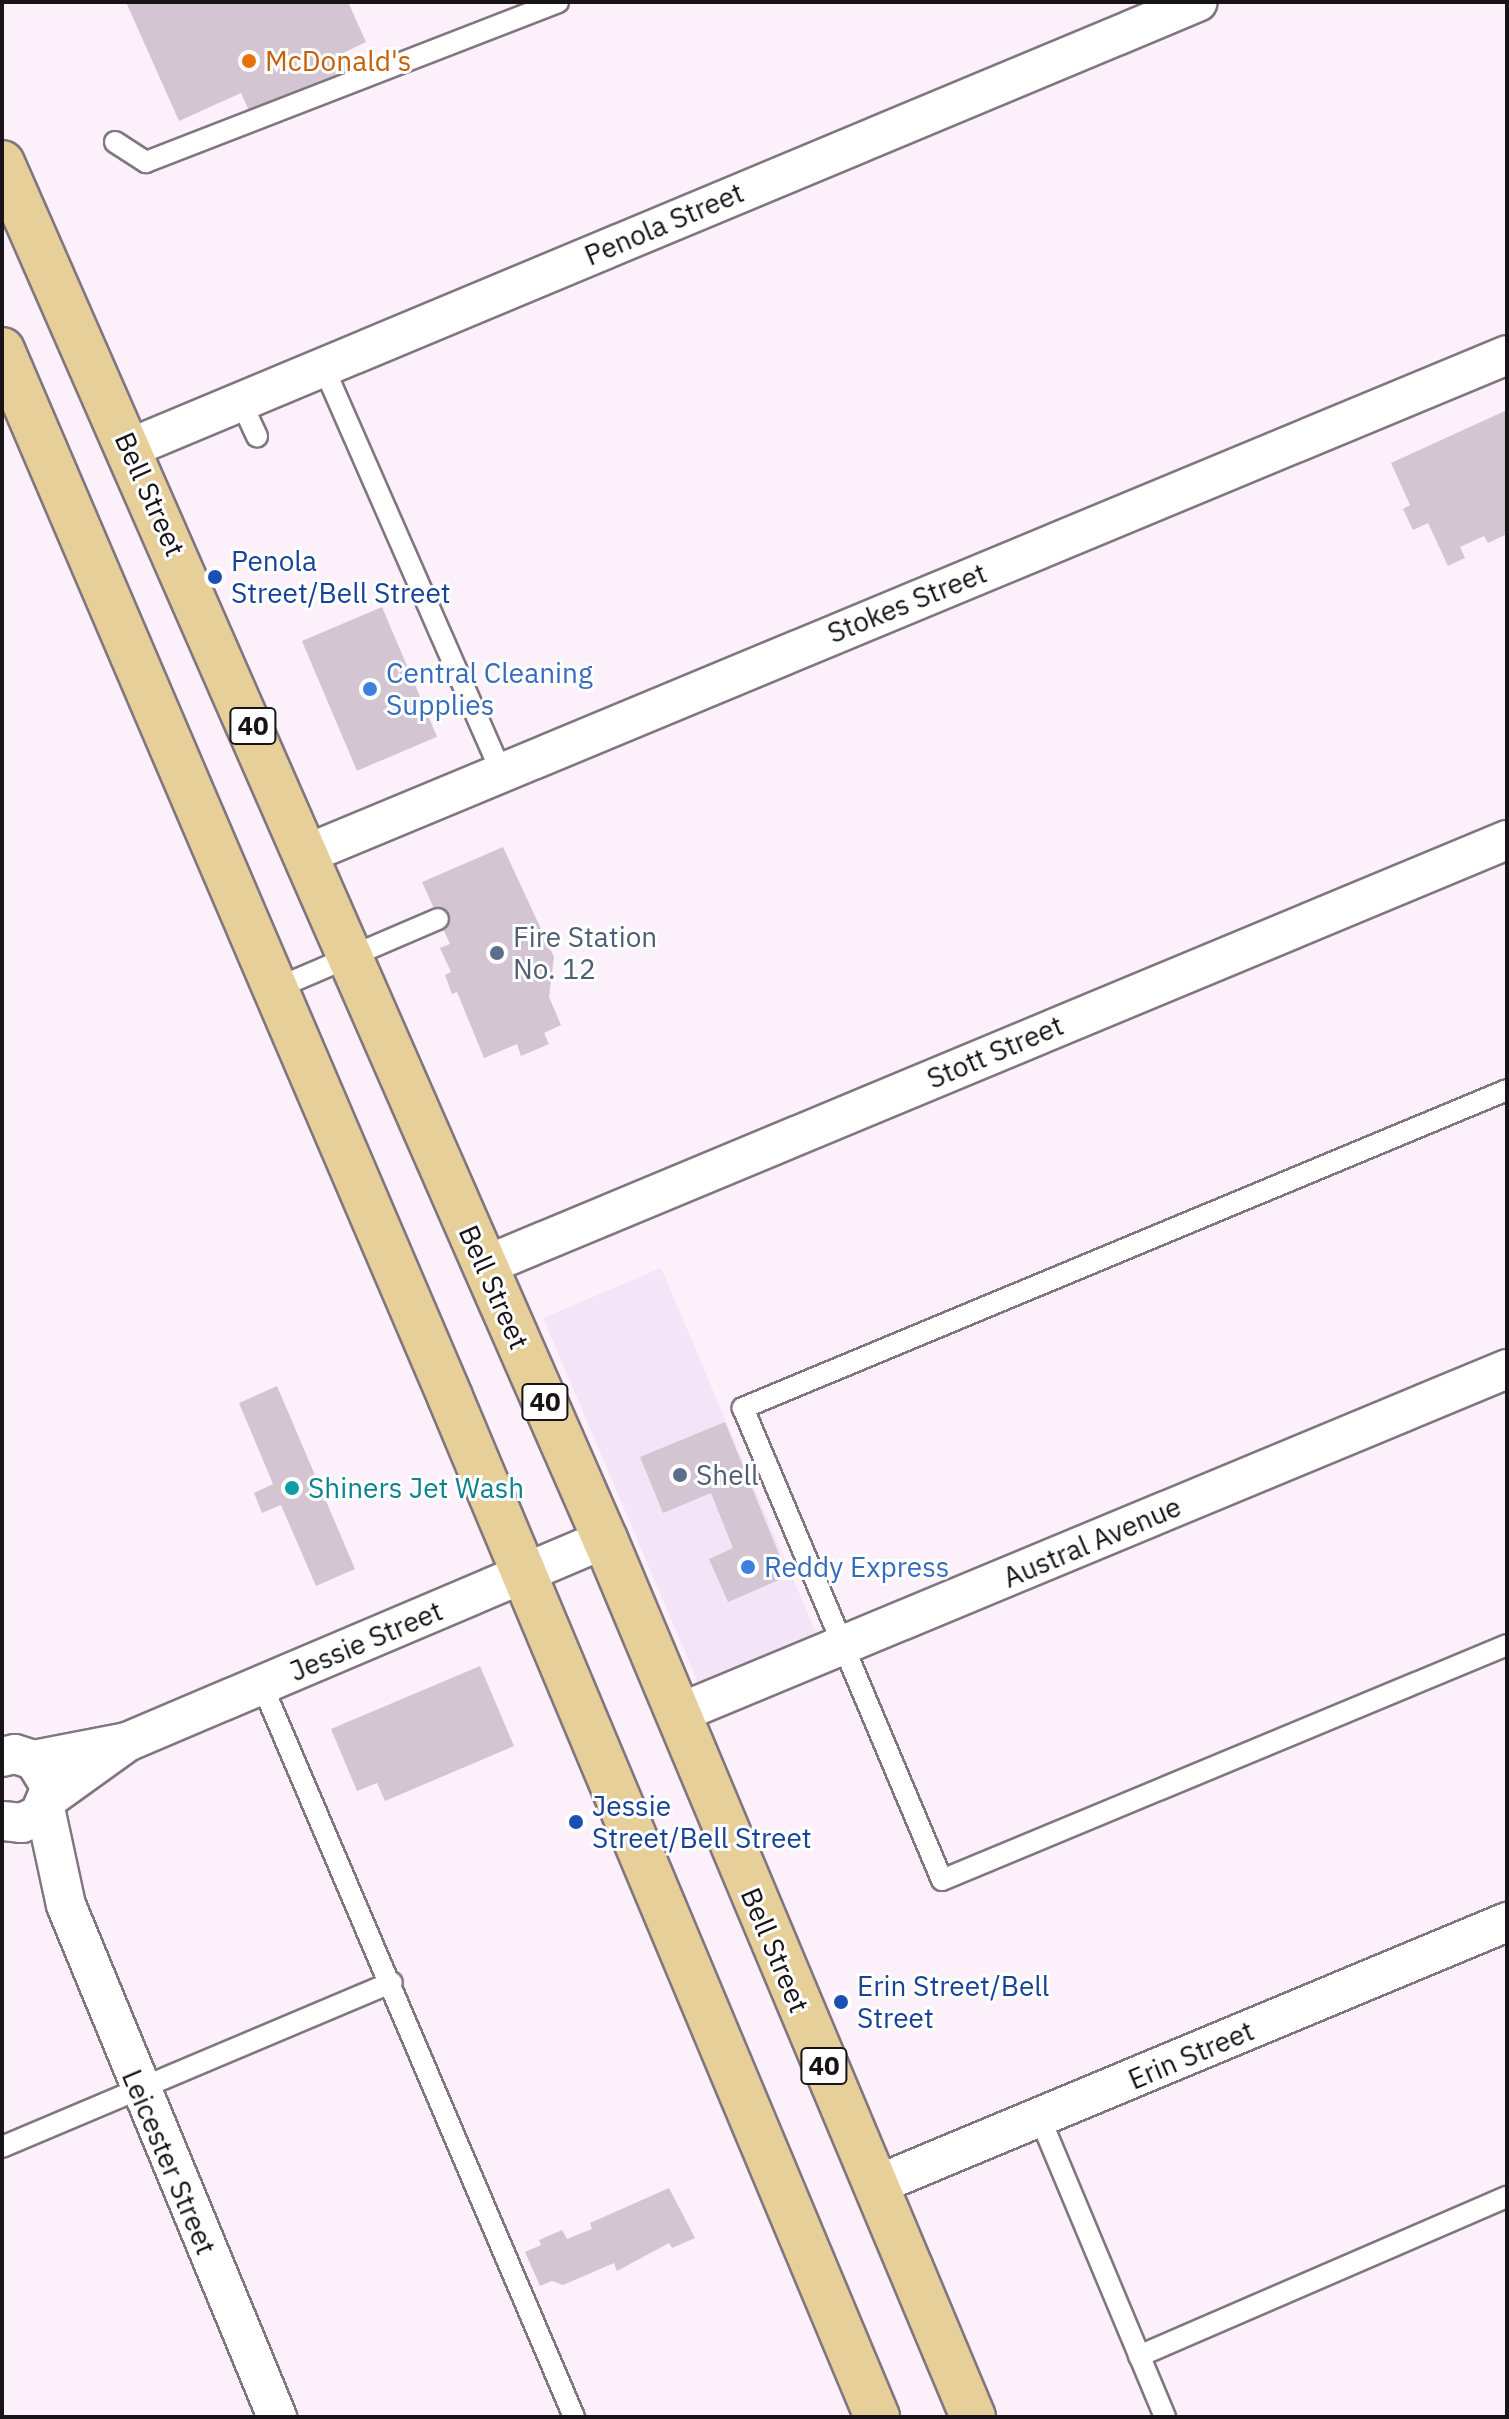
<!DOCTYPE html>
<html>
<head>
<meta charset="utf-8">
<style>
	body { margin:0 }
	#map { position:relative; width:1509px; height:2419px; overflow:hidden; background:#fcf0fb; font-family:"IBM Plex Sans",sans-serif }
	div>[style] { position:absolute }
	.commercial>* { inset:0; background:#f3e4f8; transform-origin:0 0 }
	.building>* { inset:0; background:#d3c6d2; transform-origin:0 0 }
	.roads { filter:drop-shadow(2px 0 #817680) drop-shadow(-2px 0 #817680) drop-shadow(0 2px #817680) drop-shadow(0 -2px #817680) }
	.service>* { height:20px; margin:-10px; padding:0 10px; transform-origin:10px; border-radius:10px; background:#fff }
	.minor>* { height:38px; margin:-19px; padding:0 19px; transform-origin:19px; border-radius:19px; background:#fff }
	.trunk>* { height:44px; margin:-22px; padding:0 22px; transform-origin:22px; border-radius:22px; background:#e6cf98 }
	.dots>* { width:22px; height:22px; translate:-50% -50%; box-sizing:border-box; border:4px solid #fff; border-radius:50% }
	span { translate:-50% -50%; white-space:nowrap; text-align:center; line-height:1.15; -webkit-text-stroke:6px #fff; paint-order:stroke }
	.shield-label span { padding:2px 6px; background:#fff; border:2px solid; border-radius:6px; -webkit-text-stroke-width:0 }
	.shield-label { font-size:26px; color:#171317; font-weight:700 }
	.food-label { font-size:28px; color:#c56008 }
	.left { translate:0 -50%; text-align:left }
	.street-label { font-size:28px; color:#171317 }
	.transit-label { font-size:28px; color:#164399 }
	.shop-label { font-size:28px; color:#366cbe }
	.service-label { font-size:28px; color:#4e5e75 }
	.culture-label { font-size:28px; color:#0d838f }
	.frame { position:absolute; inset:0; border:4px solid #171317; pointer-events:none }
</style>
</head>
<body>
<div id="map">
	<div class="commercial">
		<i style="left:661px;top:1268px;width:396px;height:128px;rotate:67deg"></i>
	</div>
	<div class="building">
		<i style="clip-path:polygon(126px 2px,348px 2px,366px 42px,343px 53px,350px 69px,250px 113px,241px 93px,179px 121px)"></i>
		<i style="clip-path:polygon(1507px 410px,1507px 534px,1488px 543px,1484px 536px,1460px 547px,1465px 558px,1448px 566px,1428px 523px,1413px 530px,1403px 509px,1410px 505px,1391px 463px)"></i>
		<i style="left:382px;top:607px;width:141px;height:87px;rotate:67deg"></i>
		<i style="clip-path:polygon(503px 847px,554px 957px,549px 997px,561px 1025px,544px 1033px,549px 1044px,521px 1056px,517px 1044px,484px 1058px,457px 992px,452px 994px,445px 975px,451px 972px,440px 948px,450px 944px,422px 882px)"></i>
		<i style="clip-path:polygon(277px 1386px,355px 1569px,316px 1586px,281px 1505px,262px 1513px,254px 1493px,273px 1484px,239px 1403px)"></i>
		<i style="clip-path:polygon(725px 1422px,788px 1576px,728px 1602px,709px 1559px,733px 1548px,711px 1493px,663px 1513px,640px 1457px)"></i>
		<i style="clip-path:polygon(480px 1666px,514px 1746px,385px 1801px,377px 1783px,357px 1791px,331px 1729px)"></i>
		<i style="clip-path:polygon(669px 2188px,695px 2238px,672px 2248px,669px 2243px,617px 2271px,614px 2263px,563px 2285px,552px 2281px,540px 2286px,525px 2252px,541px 2245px,539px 2240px,562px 2230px,567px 2239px,592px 2229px,590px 2223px)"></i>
	</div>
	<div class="roads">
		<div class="service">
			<i style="left:115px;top:142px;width:37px;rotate:33deg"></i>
			<i style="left:146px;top:162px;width:442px;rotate:-21.2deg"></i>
			<i style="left:323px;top:366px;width:442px;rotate:66.3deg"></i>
			<i style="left:241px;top:402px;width:38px;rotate:65deg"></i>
			<i style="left:277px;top:988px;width:175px;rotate:-23.2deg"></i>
			<i style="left:1507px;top:1090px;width:828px;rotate:157.4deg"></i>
			<i style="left:743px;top:1408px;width:512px;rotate:67.14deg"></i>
			<i style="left:942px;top:1880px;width:612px;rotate:-22.58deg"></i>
			<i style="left:262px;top:1685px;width:796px;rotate:66.91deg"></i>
			<i style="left:1040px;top:2118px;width:324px;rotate:67.3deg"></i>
			<i style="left:2px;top:2147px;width:423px;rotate:-22.9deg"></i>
			<i style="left:1139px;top:2356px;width:401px;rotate:-23.4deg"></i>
		</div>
		<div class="minor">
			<i style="left:130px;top:448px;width:1157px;rotate:-22.67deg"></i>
			<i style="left:309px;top:853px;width:1297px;rotate:-22.57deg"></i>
			<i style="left:484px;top:1266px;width:1108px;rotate:-22.61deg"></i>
			<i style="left:677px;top:1714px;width:899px;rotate:-22.57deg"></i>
			<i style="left:2px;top:1757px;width:13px;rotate:-13deg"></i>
			<i style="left:15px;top:1754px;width:20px;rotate:18deg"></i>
			<i style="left:34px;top:1760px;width:32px;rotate:58deg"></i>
			<i style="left:51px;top:1787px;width:30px;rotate:113deg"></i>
			<i style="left:39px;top:1815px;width:19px;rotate:155deg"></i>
			<i style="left:22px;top:1823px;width:20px;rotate:-174deg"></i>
			<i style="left:34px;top:1760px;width:95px;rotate:-11deg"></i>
			<i style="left:127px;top:1742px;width:519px;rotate:-23.01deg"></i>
			<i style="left:49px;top:1798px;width:96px;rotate:-35.7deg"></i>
			<i style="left:45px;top:1808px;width:99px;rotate:77.8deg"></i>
			<i style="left:66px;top:1905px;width:554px;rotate:67.6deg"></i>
			<i style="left:874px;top:2186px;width:686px;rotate:-22.64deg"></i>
		</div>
		<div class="trunk">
			<i style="left:2px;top:163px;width:1502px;rotate:66.34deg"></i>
			<i style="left:605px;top:1539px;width:952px;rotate:67.26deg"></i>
			<i style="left:2px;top:350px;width:1139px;rotate:66.83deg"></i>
			<i style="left:450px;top:1397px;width:1106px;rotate:67.28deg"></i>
		</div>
	</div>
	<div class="dots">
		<i style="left:249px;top:61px;background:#e8710a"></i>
		<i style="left:215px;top:577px;background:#1a4fb4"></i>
		<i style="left:370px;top:689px;background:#3f7fe0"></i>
		<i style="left:497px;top:953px;background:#5c6f8a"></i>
		<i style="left:680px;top:1475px;background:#5c6f8a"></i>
		<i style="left:292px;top:1488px;background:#0f9aa8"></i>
		<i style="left:748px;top:1567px;background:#3f7fe0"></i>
		<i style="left:576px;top:1822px;background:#1a4fb4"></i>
		<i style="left:841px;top:2002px;background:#1a4fb4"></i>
	</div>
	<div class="shield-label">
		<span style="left:253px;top:726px">40</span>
		<span style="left:545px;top:1402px">40</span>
		<span style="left:824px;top:2066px">40</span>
	</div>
	<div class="food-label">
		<span class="left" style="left:265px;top:61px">McDonald's</span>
	</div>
	<div class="street-label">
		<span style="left:664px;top:224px;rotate:-23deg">Penola Street</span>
		<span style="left:150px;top:494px;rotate:66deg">Bell Street</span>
		<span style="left:907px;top:603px;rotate:-22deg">Stokes Street</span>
		<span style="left:995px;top:1052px;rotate:-23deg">Stott Street</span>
		<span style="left:494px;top:1287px;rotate:66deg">Bell Street</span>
		<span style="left:1092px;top:1542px;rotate:-23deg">Austral Avenue</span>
		<span style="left:366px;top:1641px;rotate:-23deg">Jessie Street</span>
		<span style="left:775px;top:1950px;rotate:67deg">Bell Street</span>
		<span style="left:1191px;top:2055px;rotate:-23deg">Erin Street</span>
		<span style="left:169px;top:2162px;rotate:67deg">Leicester Street</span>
	</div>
	<div class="transit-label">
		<span class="left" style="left:231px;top:577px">Penola<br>Street/Bell Street</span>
		<span class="left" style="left:592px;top:1822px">Jessie<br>Street/Bell Street</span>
		<span class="left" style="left:857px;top:2002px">Erin Street/Bell<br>Street</span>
	</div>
	<div class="shop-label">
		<span class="left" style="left:386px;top:689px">Central Cleaning<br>Supplies</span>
		<span class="left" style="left:764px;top:1567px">Reddy Express</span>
	</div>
	<div class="service-label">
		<span class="left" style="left:513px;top:953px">Fire Station<br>No. 12</span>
		<span class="left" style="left:696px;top:1475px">Shell</span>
	</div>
	<div class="culture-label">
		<span class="left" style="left:308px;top:1488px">Shiners Jet Wash</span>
	</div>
	<div class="frame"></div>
</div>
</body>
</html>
